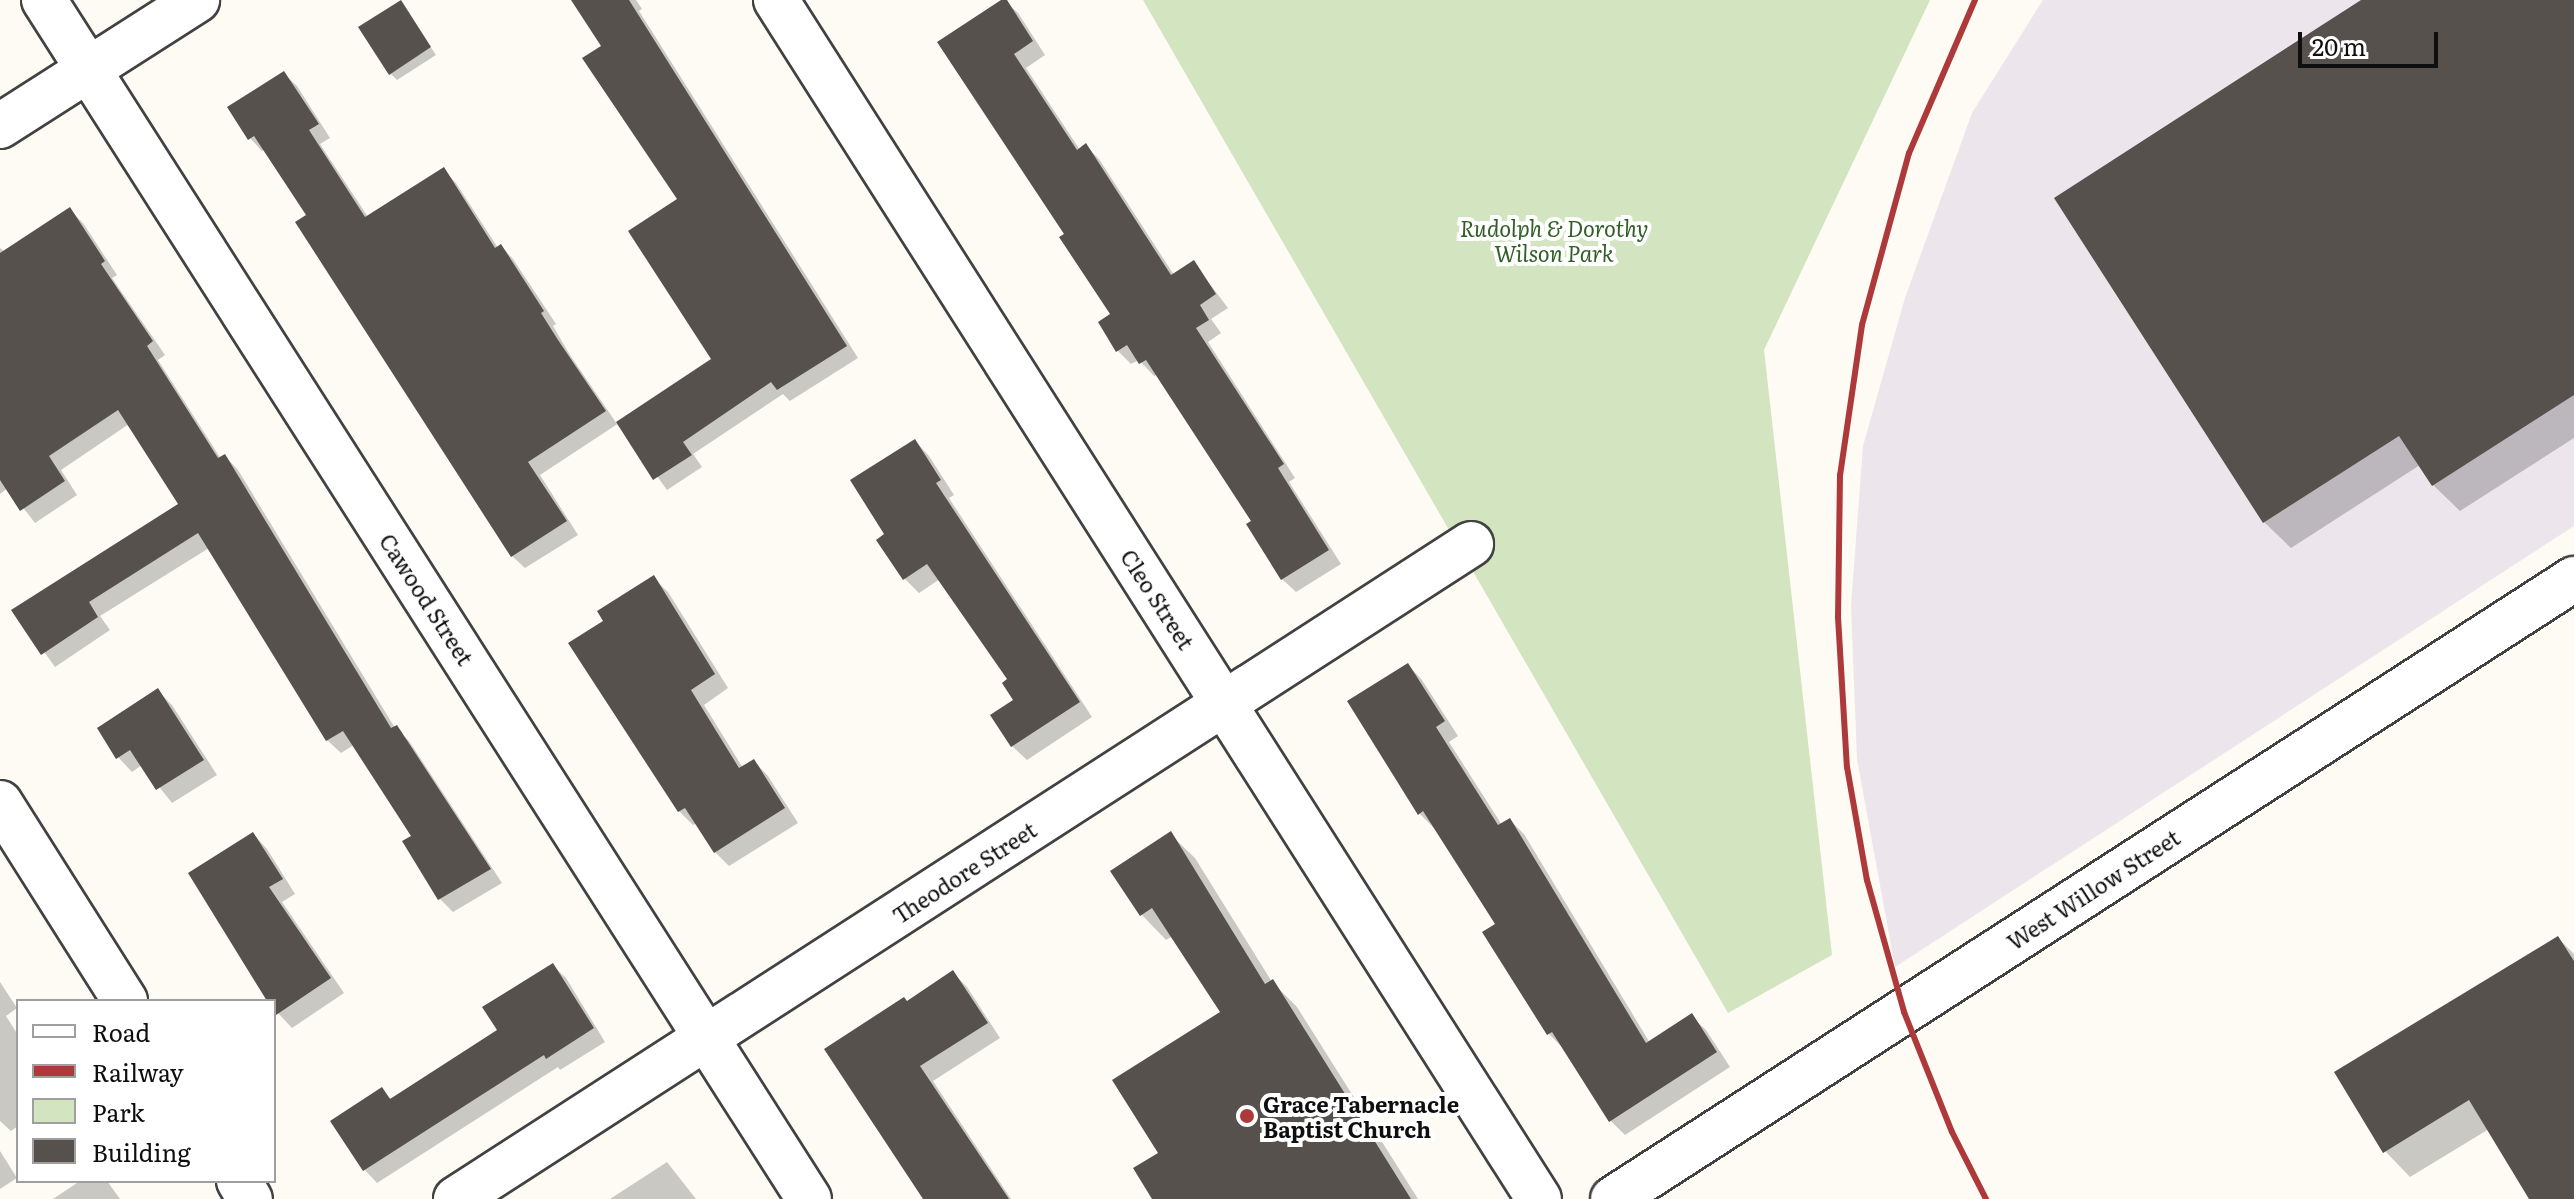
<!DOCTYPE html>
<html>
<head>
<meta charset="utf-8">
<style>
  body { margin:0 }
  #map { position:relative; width:2574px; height:1199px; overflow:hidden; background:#fdfbf3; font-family:Literata,serif }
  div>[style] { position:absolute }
  .industrial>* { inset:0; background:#ece5ec }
  .green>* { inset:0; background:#d2e4c0 }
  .shadow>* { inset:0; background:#0003 }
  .building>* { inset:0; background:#56514d }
  .roads { filter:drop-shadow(2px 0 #424242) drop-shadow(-2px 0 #424242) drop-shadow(0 2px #424242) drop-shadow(0 -2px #424242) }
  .minor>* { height:44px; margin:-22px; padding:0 22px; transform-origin:22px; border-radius:22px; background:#fff }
  .rail>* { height:6px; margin:-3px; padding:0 3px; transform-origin:3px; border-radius:3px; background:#ad393b }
  .dots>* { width:22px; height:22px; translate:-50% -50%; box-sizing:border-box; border:4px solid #fff; border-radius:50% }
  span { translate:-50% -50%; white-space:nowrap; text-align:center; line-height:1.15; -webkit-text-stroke:8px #fff; paint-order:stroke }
  .park-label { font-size:22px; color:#315f27; font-style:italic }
  .street-label { font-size:22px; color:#0f0f0f }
  .poi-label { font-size:22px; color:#0f0f0f; font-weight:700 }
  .left { translate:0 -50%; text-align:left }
  .legend { position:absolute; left:16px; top:999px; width:260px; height:184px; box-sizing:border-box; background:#fff; border:2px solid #9f9f9f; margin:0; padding:10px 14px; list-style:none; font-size:24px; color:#0f0f0f }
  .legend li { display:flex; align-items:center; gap:16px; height:40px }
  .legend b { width:40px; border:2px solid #9f9f9f }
  .scale { position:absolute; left:2298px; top:32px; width:140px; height:36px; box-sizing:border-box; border:4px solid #0f0f0f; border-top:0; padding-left:10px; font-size:24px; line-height:28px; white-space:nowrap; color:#0f0f0f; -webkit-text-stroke:6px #fff; paint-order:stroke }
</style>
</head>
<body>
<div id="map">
  <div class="industrial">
    <i style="clip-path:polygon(2043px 0,2574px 0,2574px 526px,1895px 967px,1857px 759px,1851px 606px,1863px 446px,1905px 298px,1972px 113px)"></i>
  </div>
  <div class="green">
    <i style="clip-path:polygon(1143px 0,1930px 0,1764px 350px,1832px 955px,1728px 1013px)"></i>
  </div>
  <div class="shadow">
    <i style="clip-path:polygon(573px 0,636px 0,642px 9px,639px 11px,858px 358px,790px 401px,783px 394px,693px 454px,702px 467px,667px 490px,619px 423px,540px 475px,578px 535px,525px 568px,512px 556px,309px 216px,265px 149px,262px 151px,250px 138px,284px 74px,297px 86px,330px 138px,320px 144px,368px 217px,444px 170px,456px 183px,498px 248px,501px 246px,513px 259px,556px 324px,553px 326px,570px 355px,617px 424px,713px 359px,680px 200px,604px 46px)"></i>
    <i style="clip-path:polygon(1004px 0,1018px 13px,1045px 55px,1026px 68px,1080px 150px,1086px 146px,1099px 159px,1174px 275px,1194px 263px,1228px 308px,1211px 319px,1221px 333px,1208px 342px,1295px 478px,1289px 482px,1341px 564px,1296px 592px,1282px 579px,1254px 522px,1158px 374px,1154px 376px,1139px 360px,1131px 364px,1118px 351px,1100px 323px,1112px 315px,1067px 235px,939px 42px)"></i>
    <i style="clip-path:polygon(2365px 0,2574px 0,2574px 438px,2460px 511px,2433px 485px,2420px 465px,2291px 548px,2264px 522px)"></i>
    <i style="clip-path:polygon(400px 2px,436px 55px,397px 80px,391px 74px)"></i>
    <i style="clip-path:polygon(70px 210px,83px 223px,117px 275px,112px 278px,165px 355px,158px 360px,221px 459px,225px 456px,238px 470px,395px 728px,409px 741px,502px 883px,453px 912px,440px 899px,405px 842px,414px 836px,354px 745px,341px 753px,327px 740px,209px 548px,100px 616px,110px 630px,55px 667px,14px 610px,181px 505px,129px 424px,61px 470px,77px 495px,35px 523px,8px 488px,0 494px,0 248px,5px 252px)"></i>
    <i style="clip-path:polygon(915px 441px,929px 456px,954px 495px,949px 498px,1092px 717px,1027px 760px,1012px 746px,1016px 701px,1010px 680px,940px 579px,919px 593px,905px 579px,887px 535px)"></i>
    <i style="clip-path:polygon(653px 578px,668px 592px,728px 688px,704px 705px,743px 768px,754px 761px,768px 776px,798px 823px,729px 866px,715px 852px,697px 823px,693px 825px,679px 811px,606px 622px)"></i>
    <i style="clip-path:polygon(1408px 665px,1422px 680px,1458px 736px,1449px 742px,1502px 825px,1510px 820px,1524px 834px,1650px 1043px,1691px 1016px,1706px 1030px,1730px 1067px,1625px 1135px,1611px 1121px,1563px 1048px,1549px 1034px,1497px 924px,1434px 828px,1420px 814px,1350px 701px)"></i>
    <i style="clip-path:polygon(158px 691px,172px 705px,217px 775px,172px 803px,142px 765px,132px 772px,118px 757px)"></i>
    <i style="clip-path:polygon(253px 834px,267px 849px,295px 894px,282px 902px,344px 993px,292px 1028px,278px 1013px,274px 1001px,270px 1001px)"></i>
    <i style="clip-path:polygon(1170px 834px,1195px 858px,1272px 982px,1297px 1007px,1418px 1199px,1155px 1199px,1160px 1153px,1223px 1013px,1173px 936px,1166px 940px,1142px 915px,1112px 871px)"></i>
    <i style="clip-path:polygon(2558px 938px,2574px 954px,2574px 1199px,2532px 1199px,2489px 1129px,2410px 1177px,2385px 1151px)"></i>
    <i style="clip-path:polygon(553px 966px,566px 978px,605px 1042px,560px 1070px,558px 1067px,377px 1183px,365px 1170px,382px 1090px,392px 1100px,499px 1031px)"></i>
    <i style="clip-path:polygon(953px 973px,967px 987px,1000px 1038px,933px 1081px,1011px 1199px,924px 1199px,907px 1003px)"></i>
    <i style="clip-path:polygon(0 982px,17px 1008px,6px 1016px,18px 1035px,18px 1126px,11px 1131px,0 1121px)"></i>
    <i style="clip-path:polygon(0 1151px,17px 1178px,0 1189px)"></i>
    <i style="clip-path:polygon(667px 1162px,696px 1199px,610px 1199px)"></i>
    <i style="clip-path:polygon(80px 1181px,107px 1181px,120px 1199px,53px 1199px)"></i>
  </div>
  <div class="building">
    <i style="clip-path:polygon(401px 0,431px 47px,389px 75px,358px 27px)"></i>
    <i style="clip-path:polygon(571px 0,629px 0,847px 346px,777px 390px,771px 382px,683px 442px,692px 455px,653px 480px,616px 422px,711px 359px,628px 231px,677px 199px,582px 58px,601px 46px)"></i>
    <i style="clip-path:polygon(1001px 0,1007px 0,1033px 41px,1014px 54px,1077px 150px,1086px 143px,1171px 275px,1194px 260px,1216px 294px,1200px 305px,1209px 320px,1196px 328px,1284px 464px,1278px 468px,1329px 550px,1281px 580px,1246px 524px,1251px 521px,1146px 360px,1139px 364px,1127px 345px,1116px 352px,1098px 322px,1110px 314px,1059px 237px,1064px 234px,937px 42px)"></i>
    <i style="clip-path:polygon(2361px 0,2574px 0,2574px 395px,2432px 486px,2399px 436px,2263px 523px,2054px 198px)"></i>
    <i style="clip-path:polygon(284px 71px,319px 124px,309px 130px,365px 217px,444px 167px,495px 248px,501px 244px,544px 311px,541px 313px,558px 340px,606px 411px,528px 462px,567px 521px,511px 557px,295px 222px,306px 215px,254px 136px,248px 140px,227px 107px)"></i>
    <i style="clip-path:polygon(70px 207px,105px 261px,101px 264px,153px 341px,147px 346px,218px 458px,225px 454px,391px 728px,397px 725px,491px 869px,438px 900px,402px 841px,411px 836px,343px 731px,326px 741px,198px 533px,89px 602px,98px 617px,41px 655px,11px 610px,178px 504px,118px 410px,49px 456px,65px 481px,20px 511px,0 480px,0 253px)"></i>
    <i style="clip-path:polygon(915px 439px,941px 480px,936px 483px,1080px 702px,1011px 747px,990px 715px,1013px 700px,1002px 683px,1007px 679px,927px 564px,903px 580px,876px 540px,884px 534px,850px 480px)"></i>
    <i style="clip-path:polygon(654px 575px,715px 674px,691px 690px,739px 768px,754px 759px,785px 808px,714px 853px,685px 808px,678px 812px,568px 643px,603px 621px,597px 611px)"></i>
    <i style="clip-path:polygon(1408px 663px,1445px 721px,1436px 727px,1498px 825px,1510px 818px,1646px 1043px,1692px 1013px,1717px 1052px,1609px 1122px,1552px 1032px,1547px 1035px,1482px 932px,1495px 924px,1423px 811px,1418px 815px,1347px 701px)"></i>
    <i style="clip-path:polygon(158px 688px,204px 760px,156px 790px,130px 750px,116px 759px,97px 728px)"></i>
    <i style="clip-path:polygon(1171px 831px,1265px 984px,1273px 979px,1411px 1199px,1152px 1199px,1133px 1168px,1158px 1153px,1112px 1080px,1220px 1012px,1152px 908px,1140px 916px,1110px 871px)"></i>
    <i style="clip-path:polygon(253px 832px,283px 879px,269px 887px,331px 978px,276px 1015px,274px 1001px,267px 1001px,188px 873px)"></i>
    <i style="clip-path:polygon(2558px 936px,2574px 961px,2574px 1199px,2529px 1199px,2469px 1100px,2383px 1153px,2334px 1072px)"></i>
    <i style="clip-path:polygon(553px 963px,594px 1028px,546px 1059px,544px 1055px,363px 1171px,330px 1121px,382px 1087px,390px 1099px,497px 1030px,482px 1007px)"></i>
    <i style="clip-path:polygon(953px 970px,988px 1023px,920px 1066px,1009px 1199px,923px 1199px,824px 1049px,904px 997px,907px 1001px)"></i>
  </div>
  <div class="roads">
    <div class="minor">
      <i style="left:44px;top:0;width:1422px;rotate:57.46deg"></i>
      <i style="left:776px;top:0;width:1421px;rotate:57.53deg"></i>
      <i style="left:0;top:126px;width:234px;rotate:-32.6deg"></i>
      <i style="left:0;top:803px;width:234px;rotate:57.7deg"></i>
      <i style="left:239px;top:1181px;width:21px;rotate:59deg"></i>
      <i style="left:456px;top:1199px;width:1208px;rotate:-32.83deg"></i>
      <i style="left:1613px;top:1199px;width:1144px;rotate:-32.83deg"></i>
    </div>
  </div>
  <div class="rail">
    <i style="left:1975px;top:0;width:167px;rotate:113.3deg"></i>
    <i style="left:1909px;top:153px;width:178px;rotate:105.3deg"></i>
    <i style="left:1862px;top:325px;width:152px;rotate:98.3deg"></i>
    <i style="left:1840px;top:475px;width:142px;rotate:90.8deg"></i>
    <i style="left:1838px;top:617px;width:150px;rotate:86.6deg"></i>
    <i style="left:1847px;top:767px;width:115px;rotate:80deg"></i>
    <i style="left:1867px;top:880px;width:137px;rotate:74.3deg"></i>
    <i style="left:1904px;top:1012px;width:129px;rotate:68.2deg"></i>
    <i style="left:1952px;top:1132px;width:75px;rotate:63.1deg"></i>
  </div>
  <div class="dots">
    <i style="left:1247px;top:1116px;background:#ad393b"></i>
  </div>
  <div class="park-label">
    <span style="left:1554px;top:240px">Rudolph &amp; Dorothy<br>Wilson Park</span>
  </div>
  <div class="street-label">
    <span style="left:427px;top:599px;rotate:57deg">Cawood Street</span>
    <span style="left:1158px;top:599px;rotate:57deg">Cleo Street</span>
    <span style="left:964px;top:872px;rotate:-33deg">Theodore Street</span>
    <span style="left:2093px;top:889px;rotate:-33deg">West Willow Street</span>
  </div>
  <div class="poi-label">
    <span class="left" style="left:1263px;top:1116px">Grace Tabernacle<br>Baptist Church</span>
  </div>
  <ul class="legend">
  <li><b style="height:10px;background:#fff"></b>Road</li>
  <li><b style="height:10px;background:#ad393b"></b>Railway</li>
  <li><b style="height:22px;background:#d2e4c0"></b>Park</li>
  <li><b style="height:22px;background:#56514d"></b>Building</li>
  </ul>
  <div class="scale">20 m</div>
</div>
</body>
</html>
